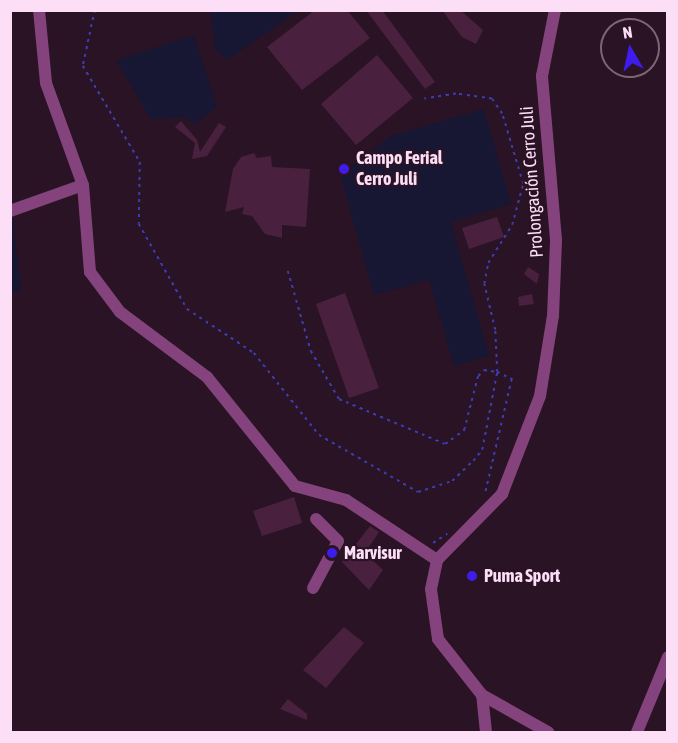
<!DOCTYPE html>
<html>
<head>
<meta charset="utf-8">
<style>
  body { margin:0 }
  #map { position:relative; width:678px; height:743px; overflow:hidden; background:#291324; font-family:"Asap Condensed",sans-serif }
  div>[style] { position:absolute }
  .green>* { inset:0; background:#181733 }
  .building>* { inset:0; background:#49213e }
  .path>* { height:1.5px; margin-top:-0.75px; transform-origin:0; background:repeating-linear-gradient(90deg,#3d3cb2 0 3px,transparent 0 7.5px) }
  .minor>* { height:12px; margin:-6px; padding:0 6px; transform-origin:6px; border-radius:6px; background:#84437d }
  .dots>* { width:16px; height:16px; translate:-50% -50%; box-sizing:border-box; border:3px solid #291324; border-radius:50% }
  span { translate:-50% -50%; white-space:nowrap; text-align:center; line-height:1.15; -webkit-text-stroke:4.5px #291324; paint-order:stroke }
  .poi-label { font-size:18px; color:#fcdff7; font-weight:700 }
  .left { translate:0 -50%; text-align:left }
  .street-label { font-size:18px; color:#fcdff7 }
  .frame { position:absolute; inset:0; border:12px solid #fcdff7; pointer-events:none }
  .north { position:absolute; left:600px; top:18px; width:60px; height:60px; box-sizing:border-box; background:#291324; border:2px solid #7d6578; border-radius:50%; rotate:351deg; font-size:16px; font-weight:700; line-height:24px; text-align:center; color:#fcdff7 }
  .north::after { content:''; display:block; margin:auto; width:21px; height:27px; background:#3e1ceb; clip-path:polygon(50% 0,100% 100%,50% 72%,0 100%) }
</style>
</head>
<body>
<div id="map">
  <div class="green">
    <i style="clip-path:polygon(210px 11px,210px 10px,298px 11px,227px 60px,215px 49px)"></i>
    <i style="clip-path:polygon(194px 35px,217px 107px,195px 124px,184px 117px,151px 119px,116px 60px)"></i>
    <i style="clip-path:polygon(484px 109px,511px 204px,451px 222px,489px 356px,454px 366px,429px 280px,374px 295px,340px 175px,391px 136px)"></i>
    <i style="clip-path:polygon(10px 193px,21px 290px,11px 292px,10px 292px)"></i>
  </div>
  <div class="building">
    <i style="clip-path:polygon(315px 10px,347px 10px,370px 38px,302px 90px,267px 47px)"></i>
    <i style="clip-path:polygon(366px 10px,382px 10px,435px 82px,425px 89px)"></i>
    <i style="clip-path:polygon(442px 10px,460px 10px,483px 30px,476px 44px,462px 37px)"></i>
    <i style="clip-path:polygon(377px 55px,413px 98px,356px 145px,321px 104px)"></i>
    <i style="clip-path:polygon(181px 121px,197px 140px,200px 152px,219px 123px,226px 127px,207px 156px,192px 159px,195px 143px,175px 127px)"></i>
    <i style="clip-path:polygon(254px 153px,257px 158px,271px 156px,272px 167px,310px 169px,306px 227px,282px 225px,282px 238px,265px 234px,252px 216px,242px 214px,244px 207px,225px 212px,233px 169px,241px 157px)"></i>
    <i style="clip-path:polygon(497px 217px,504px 237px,469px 249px,462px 228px)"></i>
    <i style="clip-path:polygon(528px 267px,539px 274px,537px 284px,524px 274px)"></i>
    <i style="clip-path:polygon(345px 293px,379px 388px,349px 398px,316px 304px)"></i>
    <i style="clip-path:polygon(532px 294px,534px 304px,519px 306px,518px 297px)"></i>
    <i style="clip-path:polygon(294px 497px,302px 523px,262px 536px,253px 511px)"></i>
    <i style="clip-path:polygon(370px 526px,379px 532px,365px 553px,383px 570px,369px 590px,342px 562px)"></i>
    <i style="clip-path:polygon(344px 627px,364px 643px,326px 688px,303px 670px)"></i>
    <i style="clip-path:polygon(288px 699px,307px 714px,307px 720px,280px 709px)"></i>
  </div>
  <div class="path">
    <i style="left:95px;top:10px;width:57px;rotate:102.1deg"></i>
    <i style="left:83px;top:66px;width:112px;rotate:59.3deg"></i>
    <i style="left:140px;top:162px;width:62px;rotate:90.9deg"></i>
    <i style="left:139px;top:224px;width:98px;rotate:60.5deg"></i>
    <i style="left:187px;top:309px;width:80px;rotate:33.3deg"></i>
    <i style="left:254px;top:353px;width:105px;rotate:51.6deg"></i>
    <i style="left:319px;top:435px;width:114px;rotate:29.9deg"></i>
    <i style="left:418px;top:492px;width:36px;rotate:-18deg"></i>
    <i style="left:452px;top:481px;width:29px;rotate:-44deg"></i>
    <i style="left:473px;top:461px;width:14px;rotate:-51deg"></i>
    <i style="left:482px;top:450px;width:79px;rotate:-79.1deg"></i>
    <i style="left:497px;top:372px;width:17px;rotate:25deg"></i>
    <i style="left:512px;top:379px;width:119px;rotate:103.1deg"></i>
    <i style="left:288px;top:271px;width:83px;rotate:74deg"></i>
    <i style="left:311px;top:351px;width:56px;rotate:59.7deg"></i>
    <i style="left:339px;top:399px;width:115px;rotate:23deg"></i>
    <i style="left:445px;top:444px;width:24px;rotate:-36deg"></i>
    <i style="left:464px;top:430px;width:56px;rotate:-75.5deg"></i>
    <i style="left:478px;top:376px;width:8px;rotate:-45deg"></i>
    <i style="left:484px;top:370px;width:13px;rotate:9deg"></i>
    <i style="left:497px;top:372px;width:42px;rotate:-92.7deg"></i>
    <i style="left:495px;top:330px;width:47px;rotate:-103.4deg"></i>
    <i style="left:484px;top:284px;width:21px;rotate:-79deg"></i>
    <i style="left:488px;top:263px;width:45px;rotate:-57.7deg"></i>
    <i style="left:512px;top:225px;width:42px;rotate:-75deg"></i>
    <i style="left:523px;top:184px;width:73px;rotate:-106.7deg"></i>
    <i style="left:502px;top:114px;width:18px;rotate:-124deg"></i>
    <i style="left:492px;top:99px;width:36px;rotate:-172deg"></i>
    <i style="left:456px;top:94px;width:32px;rotate:171deg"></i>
    <i style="left:433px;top:543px;width:17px;rotate:-33deg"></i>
  </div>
  <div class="minor">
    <i style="left:39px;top:10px;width:73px;rotate:84.5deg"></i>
    <i style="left:46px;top:83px;width:109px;rotate:70.1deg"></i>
    <i style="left:83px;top:185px;width:87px;rotate:85.4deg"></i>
    <i style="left:90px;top:272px;width:50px;rotate:53.1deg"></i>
    <i style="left:120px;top:312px;width:109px;rotate:36.8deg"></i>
    <i style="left:207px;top:377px;width:140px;rotate:51.1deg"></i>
    <i style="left:295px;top:486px;width:53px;rotate:15.4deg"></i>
    <i style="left:346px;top:500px;width:109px;rotate:33.4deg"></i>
    <i style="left:10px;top:211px;width:77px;rotate:-19.6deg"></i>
    <i style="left:313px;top:588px;width:53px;rotate:-62deg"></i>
    <i style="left:338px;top:541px;width:31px;rotate:-135deg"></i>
    <i style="left:482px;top:695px;width:76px;rotate:29.3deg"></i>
    <i style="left:486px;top:732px;width:37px;rotate:-96deg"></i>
    <i style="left:482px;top:695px;width:71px;rotate:-128.2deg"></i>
    <i style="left:438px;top:639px;width:50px;rotate:-98deg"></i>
    <i style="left:431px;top:589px;width:30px;rotate:-78deg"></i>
    <i style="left:437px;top:560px;width:93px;rotate:-45.4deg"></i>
    <i style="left:502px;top:494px;width:105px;rotate:-68.8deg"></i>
    <i style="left:540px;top:396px;width:81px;rotate:-80.8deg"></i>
    <i style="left:553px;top:316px;width:76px;rotate:-87.7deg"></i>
    <i style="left:556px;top:240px;width:165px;rotate:-94.9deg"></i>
    <i style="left:542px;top:76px;width:67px;rotate:-78.9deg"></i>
    <i style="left:637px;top:732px;width:81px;rotate:-67.5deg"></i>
  </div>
  <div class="dots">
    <i style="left:344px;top:169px;background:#3e1ceb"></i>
    <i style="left:332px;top:553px;background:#3e1ceb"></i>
    <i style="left:472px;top:576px;background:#3e1ceb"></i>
  </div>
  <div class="poi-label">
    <span class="left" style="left:356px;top:169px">Campo Ferial<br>Cerro Juli</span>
    <span class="left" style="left:344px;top:553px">Marvisur</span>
    <span class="left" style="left:484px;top:576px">Puma Sport</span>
  </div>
  <div class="street-label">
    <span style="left:532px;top:182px;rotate:-94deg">Prolongación Cerro Juli</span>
  </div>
  <div class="frame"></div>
  <div class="north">N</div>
</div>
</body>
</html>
